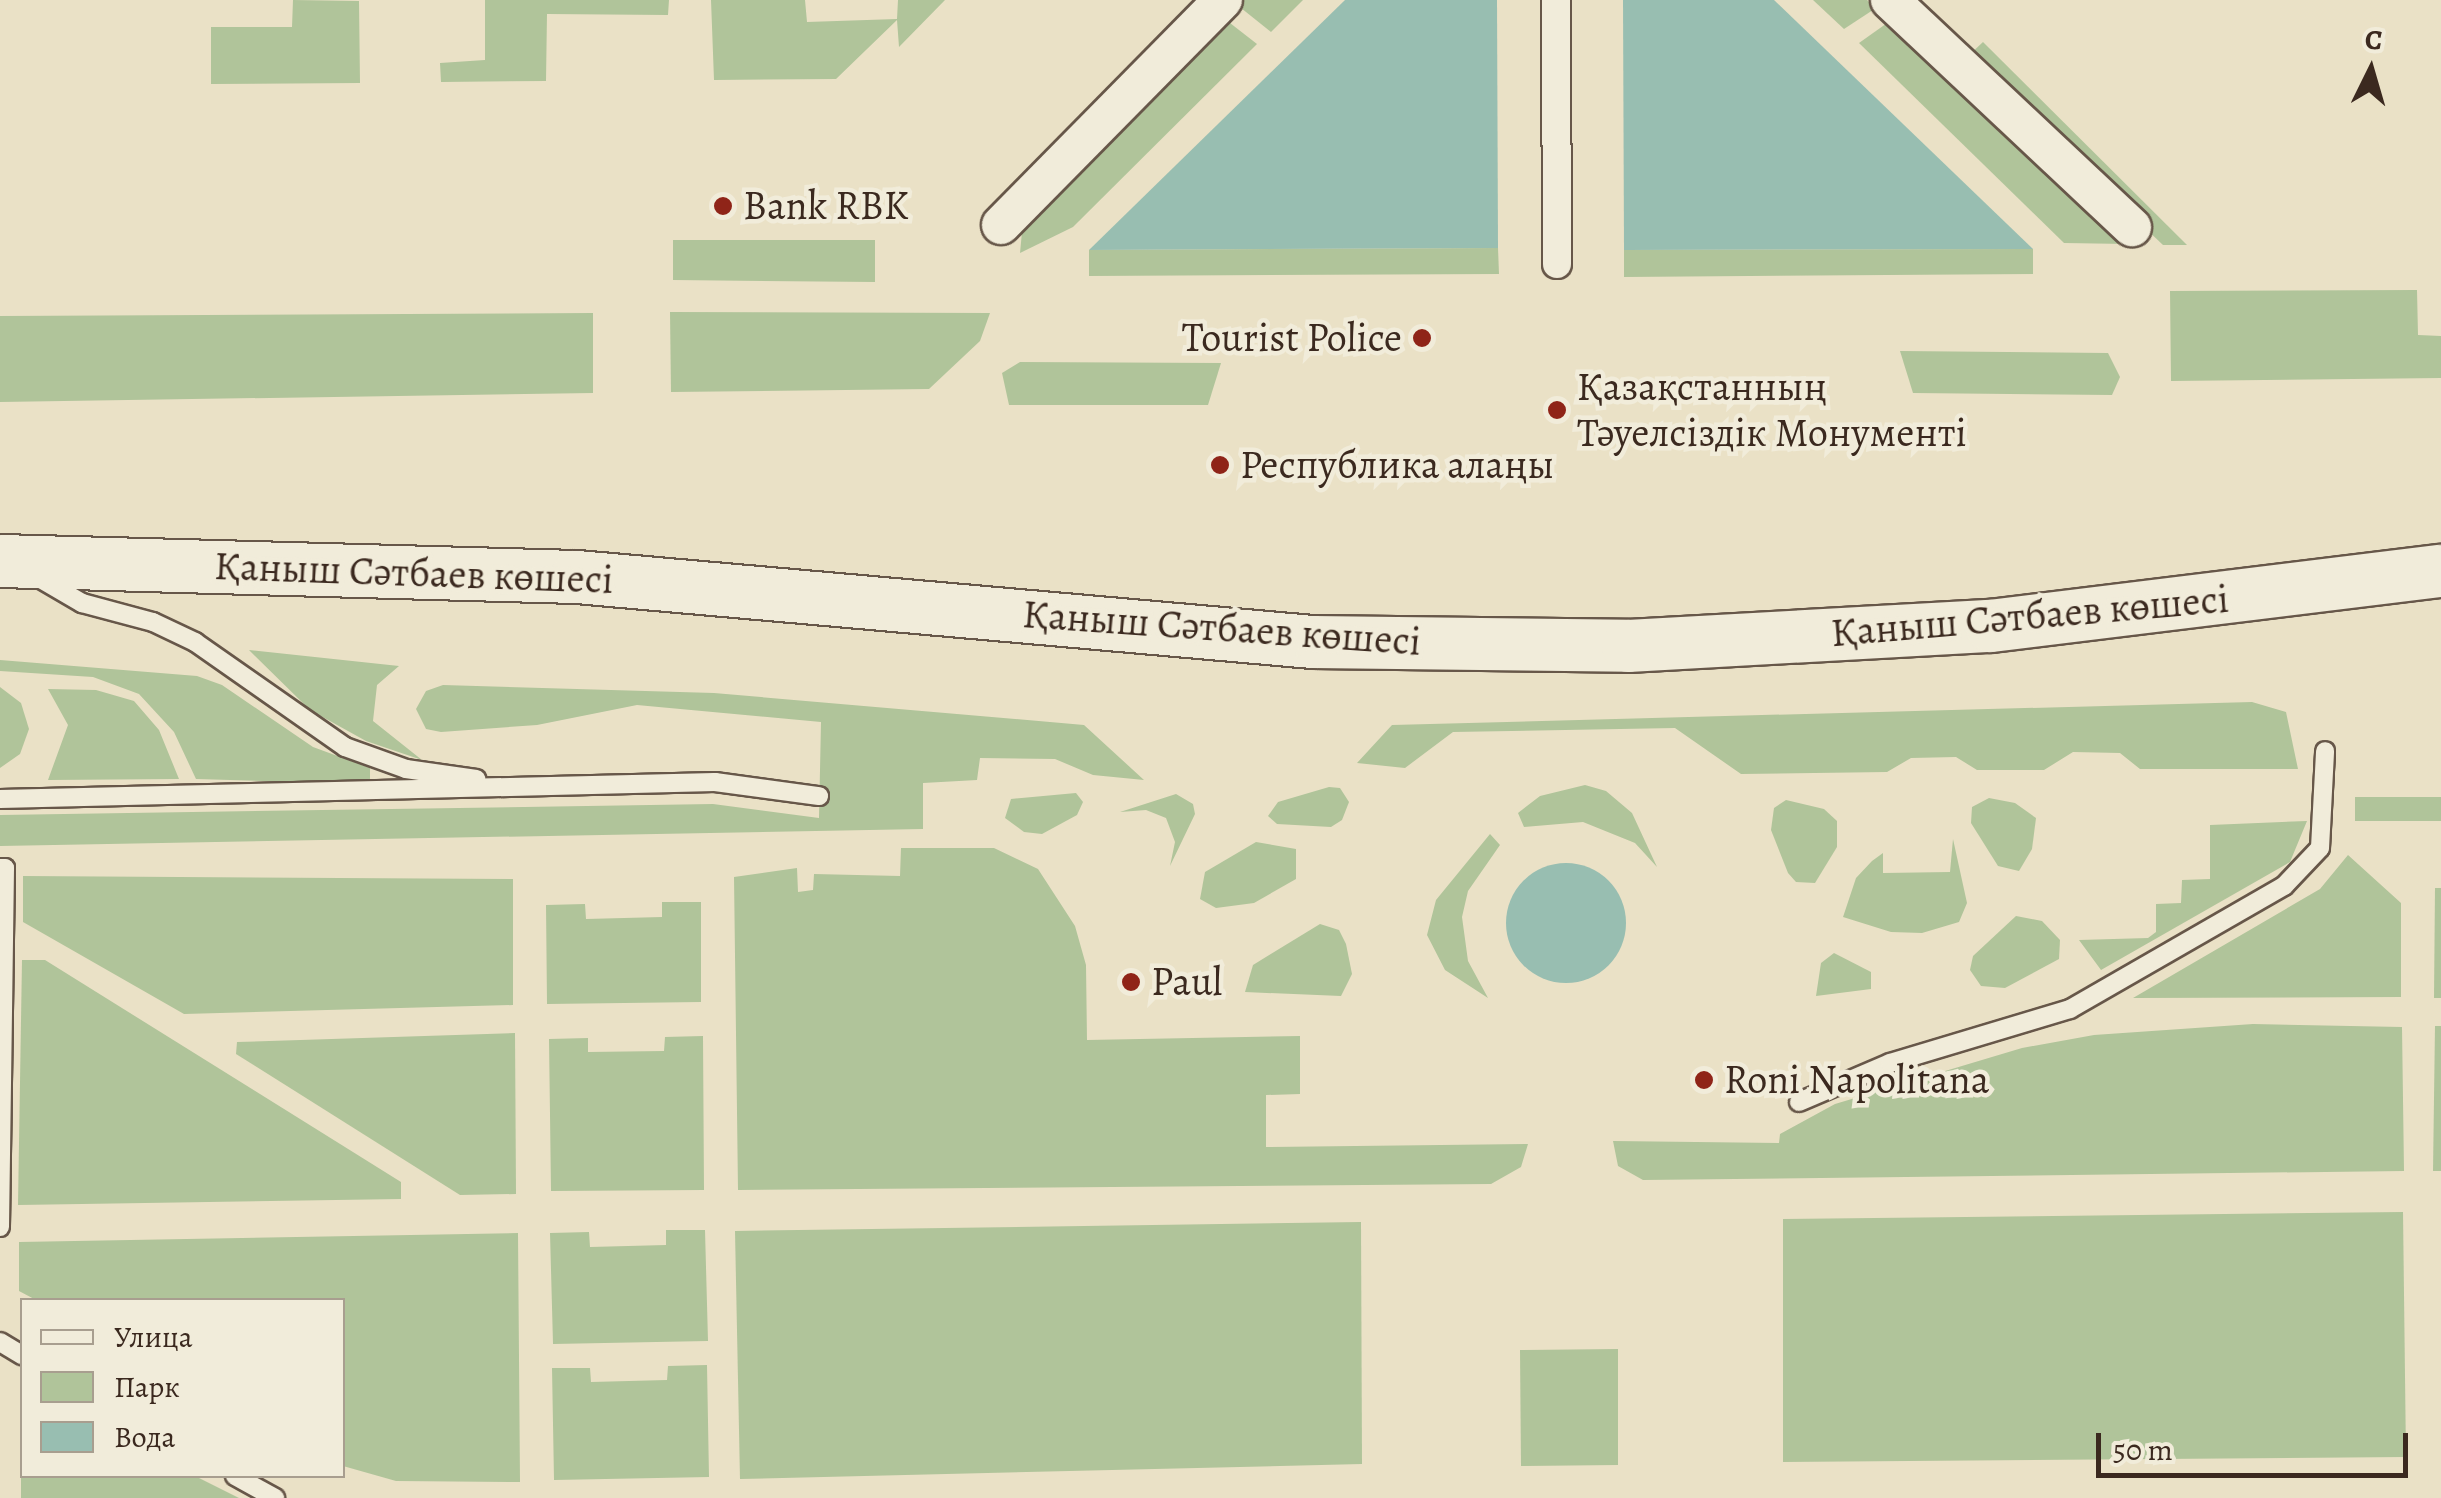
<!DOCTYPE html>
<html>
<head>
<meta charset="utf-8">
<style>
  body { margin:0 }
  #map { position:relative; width:2441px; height:1498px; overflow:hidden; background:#eae1c6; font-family:Alegreya,serif }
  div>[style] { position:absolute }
  .green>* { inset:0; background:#b0c49a }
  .water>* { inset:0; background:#98beb1 }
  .round { border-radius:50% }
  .roads { filter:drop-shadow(2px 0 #675749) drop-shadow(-2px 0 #675749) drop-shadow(0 2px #675749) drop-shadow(0 -2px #675749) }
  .service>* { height:18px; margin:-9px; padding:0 9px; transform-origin:9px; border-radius:9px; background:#f1ecda }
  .pedestrian>* { height:28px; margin:-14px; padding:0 14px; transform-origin:14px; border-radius:14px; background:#f1ecda }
  .minor>* { height:38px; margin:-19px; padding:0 19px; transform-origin:19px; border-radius:19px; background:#f1ecda }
  .secondary>* { height:52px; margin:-26px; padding:0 26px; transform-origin:26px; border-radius:26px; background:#f1ecda }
  .dots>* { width:28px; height:28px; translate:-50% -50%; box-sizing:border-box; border:5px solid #f1ecda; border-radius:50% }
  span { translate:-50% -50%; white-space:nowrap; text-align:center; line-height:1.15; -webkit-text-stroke:9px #f1ecda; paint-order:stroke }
  .poi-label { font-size:40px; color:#3b291f }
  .left { translate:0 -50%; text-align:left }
  .right { translate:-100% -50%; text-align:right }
  .street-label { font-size:40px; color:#3b291f }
  .legend { position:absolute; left:20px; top:1298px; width:325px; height:180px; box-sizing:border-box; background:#f1ecda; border:2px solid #a89e8f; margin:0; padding:12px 18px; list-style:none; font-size:30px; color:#3b291f }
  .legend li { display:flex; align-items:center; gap:20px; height:50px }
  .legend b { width:50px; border:2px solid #a89e8f }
  .north { position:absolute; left:2321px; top:20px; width:100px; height:100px; -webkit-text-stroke:8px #f1ecda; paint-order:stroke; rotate:5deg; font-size:28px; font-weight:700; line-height:40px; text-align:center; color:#3b291f }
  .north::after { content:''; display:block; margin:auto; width:35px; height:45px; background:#3b291f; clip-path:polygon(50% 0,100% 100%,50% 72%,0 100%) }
  .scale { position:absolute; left:2096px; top:1433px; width:312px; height:45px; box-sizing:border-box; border:5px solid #3b291f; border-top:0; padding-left:12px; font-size:30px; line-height:35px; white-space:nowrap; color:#3b291f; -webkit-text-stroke:8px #f1ecda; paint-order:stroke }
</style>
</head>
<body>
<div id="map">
  <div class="green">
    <i style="clip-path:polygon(293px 0,359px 1px,360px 83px,211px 84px,211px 27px,292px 27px)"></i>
    <i style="clip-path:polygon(485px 0,669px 0,668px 15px,547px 14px,546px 81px,441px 82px,440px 63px,485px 60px)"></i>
    <i style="clip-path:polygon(711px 0,805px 0,807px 22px,897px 19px,898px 0,945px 0,899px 47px,897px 20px,836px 79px,714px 80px)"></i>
    <i style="clip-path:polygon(1239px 0,1303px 0,1271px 32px,1236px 4px)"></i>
    <i style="clip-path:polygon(1813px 0,1867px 0,1876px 8px,1844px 29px)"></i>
    <i style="clip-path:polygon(1221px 16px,1257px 44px,1073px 227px,1020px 253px,1023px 221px)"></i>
    <i style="clip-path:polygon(1890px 21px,2127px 244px,2064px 243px,1859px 43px)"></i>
    <i style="clip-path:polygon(1983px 42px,2187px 245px,2163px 245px,1966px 58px)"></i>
    <i style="clip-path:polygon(673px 240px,875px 240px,875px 282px,673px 280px)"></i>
    <i style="clip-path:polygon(1498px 248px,1499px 274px,1089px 276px,1089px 250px)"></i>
    <i style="clip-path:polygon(2033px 249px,2033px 274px,1624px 277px,1624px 250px)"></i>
    <i style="clip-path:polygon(2417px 290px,2418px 335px,2441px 336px,2441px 378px,2171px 381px,2170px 291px)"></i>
    <i style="clip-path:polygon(670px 312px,990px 313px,980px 341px,929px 389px,671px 392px)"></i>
    <i style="clip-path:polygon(593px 313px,593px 393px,0 402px,0 316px)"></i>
    <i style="clip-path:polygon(1900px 351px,2108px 353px,2120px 377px,2112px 395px,1913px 393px)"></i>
    <i style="clip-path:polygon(1020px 362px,1221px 363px,1208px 405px,1009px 405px,1002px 373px)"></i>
    <i style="clip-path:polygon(249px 650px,399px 666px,377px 685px,373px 721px,422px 760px,366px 741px,310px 710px)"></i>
    <i style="clip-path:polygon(0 660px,197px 676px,222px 685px,313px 747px,370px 768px,370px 784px,196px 779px,174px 732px,139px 694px,93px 677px,0 671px)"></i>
    <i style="clip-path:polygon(443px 685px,714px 693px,1084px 725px,1144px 780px,1093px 775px,1055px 759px,980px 758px,977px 780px,923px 783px,923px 829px,0 846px,0 815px,713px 804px,819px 818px,821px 722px,637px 705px,537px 725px,441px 732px,426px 729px,416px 709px,426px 691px)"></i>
    <i style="clip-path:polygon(0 687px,21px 703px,29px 729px,20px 754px,0 768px)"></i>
    <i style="clip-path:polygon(48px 689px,96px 690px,134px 701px,159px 730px,179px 779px,48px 780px,68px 725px)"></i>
    <i style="clip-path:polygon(2252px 702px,2286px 712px,2298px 769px,2140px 769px,2120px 753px,2073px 752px,2044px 770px,1977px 770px,1956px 757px,1911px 758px,1887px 772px,1741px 774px,1675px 728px,1453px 732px,1405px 768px,1357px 763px,1392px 725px)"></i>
    <i style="clip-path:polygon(1585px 785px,1606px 791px,1632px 813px,1657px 867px,1635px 843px,1583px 822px,1524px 827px,1518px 813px,1540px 796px)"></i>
    <i style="clip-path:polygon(1329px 787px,1340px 788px,1349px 802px,1342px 820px,1331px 827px,1277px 824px,1268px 816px,1278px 802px)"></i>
    <i style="clip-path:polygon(1076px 793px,1083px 802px,1077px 815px,1042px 834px,1024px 832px,1005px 818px,1011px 799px)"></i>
    <i style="clip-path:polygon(1176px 794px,1193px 804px,1195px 814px,1170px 866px,1175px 842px,1166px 818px,1146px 810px,1120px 812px)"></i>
    <i style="clip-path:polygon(2355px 797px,2441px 797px,2441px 821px,2355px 821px)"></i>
    <i style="clip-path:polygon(1989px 798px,2015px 803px,2036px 818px,2032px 849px,2019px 871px,1998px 866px,1971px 823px,1972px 807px)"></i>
    <i style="clip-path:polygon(1786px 800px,1824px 809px,1837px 821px,1837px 847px,1815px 883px,1796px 882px,1788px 873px,1771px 830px,1774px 808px)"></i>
    <i style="clip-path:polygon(2307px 821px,2290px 862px,2101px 970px,2079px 940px,2148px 938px,2156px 932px,2156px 904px,2181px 903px,2182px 880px,2210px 879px,2210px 825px)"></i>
    <i style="clip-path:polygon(1490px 834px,1500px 845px,1468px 891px,1462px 917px,1468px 961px,1488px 998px,1445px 970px,1427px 935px,1436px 900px)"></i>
    <i style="clip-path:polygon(1953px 839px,1967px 903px,1959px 922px,1922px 933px,1891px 932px,1843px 917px,1856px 878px,1872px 861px,1883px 853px,1883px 873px,1950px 872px)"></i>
    <i style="clip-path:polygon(1256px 842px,1296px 849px,1296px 879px,1254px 903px,1216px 908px,1200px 899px,1205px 872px)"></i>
    <i style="clip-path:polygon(901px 848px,994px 848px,1038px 869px,1075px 926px,1086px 965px,1087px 1040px,1300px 1036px,1300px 1094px,1266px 1095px,1266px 1147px,1528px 1144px,1521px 1167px,1491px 1184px,738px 1190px,734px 877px,797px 868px,798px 892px,813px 890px,814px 874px,900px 876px)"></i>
    <i style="clip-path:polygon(2348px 855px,2401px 903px,2401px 997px,2133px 998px,2320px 889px)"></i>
    <i style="clip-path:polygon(23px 876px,513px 879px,513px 1005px,184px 1014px,23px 922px)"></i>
    <i style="clip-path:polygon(2435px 888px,2441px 888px,2441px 998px,2434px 998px)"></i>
    <i style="clip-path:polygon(662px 902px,701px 902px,701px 1002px,547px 1004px,546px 905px,585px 904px,586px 919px,662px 917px)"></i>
    <i style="clip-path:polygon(2016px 916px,2042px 921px,2060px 940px,2059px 959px,2005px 988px,1981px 986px,1970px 970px,1973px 956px)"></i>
    <i style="clip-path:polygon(1320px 924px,1339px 930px,1346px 944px,1352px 974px,1341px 996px,1245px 992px,1253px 965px)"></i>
    <i style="clip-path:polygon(1834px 953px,1871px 972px,1871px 989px,1816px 996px,1821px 963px)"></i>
    <i style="clip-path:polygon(22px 960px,45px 960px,401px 1182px,401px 1199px,18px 1205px)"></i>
    <i style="clip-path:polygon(2253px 1024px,2402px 1027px,2404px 1171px,1643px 1180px,1618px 1166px,1613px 1141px,1779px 1143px,1780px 1134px,1835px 1104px,2022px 1048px,2094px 1035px)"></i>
    <i style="clip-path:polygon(2435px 1026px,2441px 1026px,2441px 1171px,2433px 1171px)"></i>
    <i style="clip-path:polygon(515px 1033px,516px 1194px,460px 1195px,236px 1054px,237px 1042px)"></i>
    <i style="clip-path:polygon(703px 1036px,704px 1190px,551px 1191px,549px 1039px,588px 1038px,588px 1052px,664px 1051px,665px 1037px)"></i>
    <i style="clip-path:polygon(2403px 1212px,2406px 1457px,1783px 1462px,1783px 1219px)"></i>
    <i style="clip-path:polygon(1361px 1222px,1362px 1464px,740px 1479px,735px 1231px)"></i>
    <i style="clip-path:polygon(666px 1230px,705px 1230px,708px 1341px,553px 1344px,550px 1233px,589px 1232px,590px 1247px,666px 1245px)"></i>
    <i style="clip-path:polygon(518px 1233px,520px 1482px,396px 1481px,343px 1466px,342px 1300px,36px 1300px,19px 1291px,19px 1242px)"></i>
    <i style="clip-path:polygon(1618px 1349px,1618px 1465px,1521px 1466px,1520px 1350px)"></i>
    <i style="clip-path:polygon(707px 1365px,709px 1477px,554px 1480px,552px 1368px,590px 1368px,591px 1382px,667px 1380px,668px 1366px)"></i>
    <i style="clip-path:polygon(21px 1403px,22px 1476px,195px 1476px,239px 1498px,21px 1498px)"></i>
  </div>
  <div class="water">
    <i style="clip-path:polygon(1345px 0,1497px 0,1498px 248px,1089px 250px)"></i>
    <i style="clip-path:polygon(1623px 0,1774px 0,2033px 249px,1624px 250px)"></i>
    <i class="round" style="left:1506px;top:863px;width:120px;height:120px"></i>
  </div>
  <div class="roads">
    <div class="service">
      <i style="left:39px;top:578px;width:50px;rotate:30.2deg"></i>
      <i style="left:82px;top:603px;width:73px;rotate:15deg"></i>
      <i style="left:153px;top:622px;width:47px;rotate:25.5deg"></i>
      <i style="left:195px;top:642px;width:183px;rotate:35deg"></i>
      <i style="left:345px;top:747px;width:65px;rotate:19.8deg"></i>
      <i style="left:406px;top:769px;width:71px;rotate:8.1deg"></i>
      <i style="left:0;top:799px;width:715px;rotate:-1.36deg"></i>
      <i style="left:715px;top:782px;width:105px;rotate:7.7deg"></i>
      <i style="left:0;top:868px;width:5px"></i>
      <i style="left:5px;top:868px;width:359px;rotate:90.8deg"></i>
      <i style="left:1799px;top:1102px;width:99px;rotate:-23.2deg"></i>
      <i style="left:1890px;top:1063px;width:188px;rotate:-16.7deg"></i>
      <i style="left:2070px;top:1009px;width:247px;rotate:-29.9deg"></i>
      <i style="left:2284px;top:886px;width:52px;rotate:-46.5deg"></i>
      <i style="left:2320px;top:848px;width:97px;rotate:-87deg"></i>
      <i style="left:0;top:1342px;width:26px;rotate:31deg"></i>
      <i style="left:235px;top:1476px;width:46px;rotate:28.8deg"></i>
    </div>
    <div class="pedestrian">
      <i style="left:1556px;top:0;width:264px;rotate:89.8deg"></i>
    </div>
    <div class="minor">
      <i style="left:1890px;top:0;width:332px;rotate:43.2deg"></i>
      <i style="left:1001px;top:225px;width:316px;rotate:-45.4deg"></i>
    </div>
    <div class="secondary">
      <i style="left:0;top:561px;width:577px;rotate:1.59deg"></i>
      <i style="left:577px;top:577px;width:739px;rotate:5.05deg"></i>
      <i style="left:1313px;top:642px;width:315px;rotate:0.7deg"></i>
      <i style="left:1628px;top:646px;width:364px;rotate:-3.2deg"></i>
      <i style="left:1991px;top:626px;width:453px;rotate:-7deg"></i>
    </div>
  </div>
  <div class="dots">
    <i style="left:723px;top:206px;background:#8f2418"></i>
    <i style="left:1422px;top:338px;background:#8f2418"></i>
    <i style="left:1557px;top:410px;background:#8f2418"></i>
    <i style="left:1220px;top:465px;background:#8f2418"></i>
    <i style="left:1131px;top:982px;background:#8f2418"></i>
    <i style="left:1704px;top:1080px;background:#8f2418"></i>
  </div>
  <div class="poi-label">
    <span class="left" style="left:743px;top:206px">Bank RBK</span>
    <span class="right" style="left:1402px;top:338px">Tourist Police</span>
    <span class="left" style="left:1577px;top:410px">Қазақстанның<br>Тәуелсіздік Монументі</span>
    <span class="left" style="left:1240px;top:465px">Республика алаңы</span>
    <span class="left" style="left:1151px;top:982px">Paul</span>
    <span class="left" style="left:1724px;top:1080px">Roni Napolitana</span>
  </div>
  <div class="street-label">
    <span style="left:414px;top:573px;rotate:2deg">Қаныш Сәтбаев көшесі</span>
    <span style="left:2030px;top:616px;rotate:-5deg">Қаныш Сәтбаев көшесі</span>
    <span style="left:1222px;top:628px;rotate:4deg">Қаныш Сәтбаев көшесі</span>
  </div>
  <ul class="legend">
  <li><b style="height:12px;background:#f1ecda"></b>Улица</li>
  <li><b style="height:28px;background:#b0c49a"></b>Парк</li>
  <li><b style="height:28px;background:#98beb1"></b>Вода</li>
  </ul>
  <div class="north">С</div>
  <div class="scale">50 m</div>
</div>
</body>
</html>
